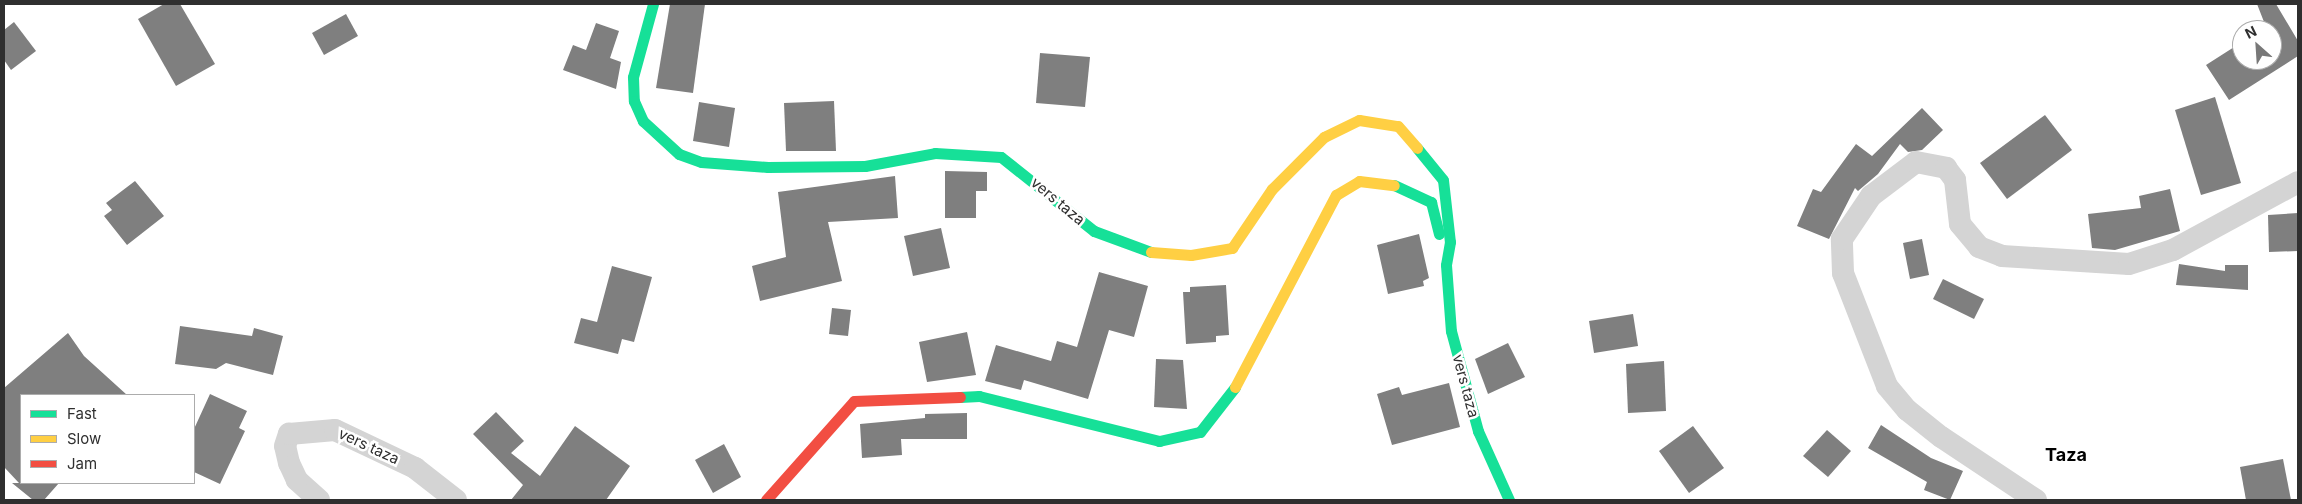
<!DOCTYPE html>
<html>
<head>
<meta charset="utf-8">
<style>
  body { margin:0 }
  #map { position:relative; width:2302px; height:504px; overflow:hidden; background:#fff; font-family:Inter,sans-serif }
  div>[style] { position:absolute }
  .building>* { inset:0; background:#7f7f7f }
  .street>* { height:22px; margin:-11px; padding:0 11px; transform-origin:11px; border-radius:11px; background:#d4d4d4 }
  .fast>* { height:11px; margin:-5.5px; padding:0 5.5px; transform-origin:5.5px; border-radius:5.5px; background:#16e098 }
  .slow>* { height:11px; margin:-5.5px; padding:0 5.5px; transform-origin:5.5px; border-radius:5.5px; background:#ffcf43 }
  .jam>* { height:11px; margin:-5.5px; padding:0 5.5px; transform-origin:5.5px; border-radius:5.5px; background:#f24e42 }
  span { translate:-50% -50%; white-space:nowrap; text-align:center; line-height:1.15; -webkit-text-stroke:5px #fff; paint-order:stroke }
  .street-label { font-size:15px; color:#2f2f2f }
  .quarter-label { font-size:18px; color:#000; font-weight:700 }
  .frame { position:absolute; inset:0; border:5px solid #2f2f2f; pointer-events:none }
  .legend { position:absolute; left:20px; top:394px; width:175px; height:90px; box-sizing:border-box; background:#fff; border:1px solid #acacac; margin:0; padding:6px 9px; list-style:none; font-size:15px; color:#2f2f2f }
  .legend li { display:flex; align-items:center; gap:10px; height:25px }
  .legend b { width:25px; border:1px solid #acacac }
  .north { position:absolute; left:2232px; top:20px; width:50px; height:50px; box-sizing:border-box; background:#fff; border:1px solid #acacac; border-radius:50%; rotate:334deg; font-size:14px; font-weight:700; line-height:20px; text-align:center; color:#2f2f2f }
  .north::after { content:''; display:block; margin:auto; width:18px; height:22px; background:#787878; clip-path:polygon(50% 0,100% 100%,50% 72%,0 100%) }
</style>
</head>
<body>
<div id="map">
  <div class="building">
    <i style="clip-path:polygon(164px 4px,180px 4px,215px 64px,176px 86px,138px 19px)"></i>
    <i style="clip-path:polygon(670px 4px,705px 4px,693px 93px,656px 88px)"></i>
    <i style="clip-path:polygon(2257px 4px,2276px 4px,2298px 41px,2298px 56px,2229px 100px,2206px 65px,2242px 42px,2242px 60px,2272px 60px,2272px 30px,2261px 30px,2266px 27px)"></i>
    <i style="clip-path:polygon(346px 14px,358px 36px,324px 55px,312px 33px)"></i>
    <i style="clip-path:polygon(14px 22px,36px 51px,11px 70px,4px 60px,4px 30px)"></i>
    <i style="clip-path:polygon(596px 23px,619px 31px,610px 58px,621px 62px,616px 89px,563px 70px,573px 45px,586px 50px)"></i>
    <i style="clip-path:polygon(1040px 53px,1090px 57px,1085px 107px,1036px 103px)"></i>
    <i style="clip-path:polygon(2215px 97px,2241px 183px,2201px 195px,2175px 110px)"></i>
    <i style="clip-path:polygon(834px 101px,836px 151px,786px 151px,784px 103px)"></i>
    <i style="clip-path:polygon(699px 102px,735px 108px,729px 147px,693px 141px)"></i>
    <i style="clip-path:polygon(1922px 108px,1943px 130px,1922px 150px,1908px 152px,1900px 144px,1878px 174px,1858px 191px,1855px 188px,1829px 239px,1797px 226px,1813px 189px,1821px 192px,1856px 144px,1872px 156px)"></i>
    <i style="clip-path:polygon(2045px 115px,2072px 150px,2007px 199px,1980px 163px)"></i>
    <i style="clip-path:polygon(945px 171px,987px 172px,987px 191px,976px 191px,976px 218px,945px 218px)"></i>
    <i style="clip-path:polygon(895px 176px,898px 218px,828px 222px,842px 281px,760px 301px,752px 266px,786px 257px,778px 192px)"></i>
    <i style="clip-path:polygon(135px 181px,164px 216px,127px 245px,104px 216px,112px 210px,106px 203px)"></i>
    <i style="clip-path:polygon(2170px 189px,2180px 231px,2115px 250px,2092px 248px,2088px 214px,2141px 208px,2139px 196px)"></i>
    <i style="clip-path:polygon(2298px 213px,2298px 251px,2269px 252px,2268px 215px)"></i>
    <i style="clip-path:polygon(941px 228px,950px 268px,913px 276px,904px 236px)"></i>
    <i style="clip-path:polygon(1419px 234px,1429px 278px,1423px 281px,1424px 286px,1388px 294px,1377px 245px)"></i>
    <i style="clip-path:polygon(1922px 239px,1929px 275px,1910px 279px,1903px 243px)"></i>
    <i style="clip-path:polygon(2179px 264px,2225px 271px,2225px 265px,2248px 265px,2248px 290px,2176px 285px)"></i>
    <i style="clip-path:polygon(612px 266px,652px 277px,634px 342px,622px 339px,618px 354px,574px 343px,581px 318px,597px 322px)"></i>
    <i style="clip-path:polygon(1099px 272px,1148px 286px,1134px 337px,1109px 330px,1088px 399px,1024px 380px,1021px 390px,985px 381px,996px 345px,1051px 361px,1057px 341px,1077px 347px)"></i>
    <i style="clip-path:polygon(1943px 279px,1984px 299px,1974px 319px,1933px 299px)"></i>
    <i style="clip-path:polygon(1226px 285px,1229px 335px,1216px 336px,1216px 342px,1186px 344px,1183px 292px,1190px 292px,1190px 287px)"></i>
    <i style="clip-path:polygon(832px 308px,851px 310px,848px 336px,829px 334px)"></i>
    <i style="clip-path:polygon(1633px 314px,1638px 346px,1594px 353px,1589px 321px)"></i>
    <i style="clip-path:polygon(180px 326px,252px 336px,254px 328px,283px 336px,273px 375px,226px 363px,216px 369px,175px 364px)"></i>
    <i style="clip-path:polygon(967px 332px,976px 375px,927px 382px,919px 342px)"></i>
    <i style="clip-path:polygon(68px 333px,84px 356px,127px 395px,21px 395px,21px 483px,59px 483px,44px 500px,33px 500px,12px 483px,19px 483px,4px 467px,4px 388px)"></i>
    <i style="clip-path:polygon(1508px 343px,1525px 377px,1488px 394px,1475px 359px)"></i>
    <i style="clip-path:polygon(1156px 359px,1183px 360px,1187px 409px,1154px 407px)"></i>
    <i style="clip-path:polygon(1664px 361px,1666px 411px,1628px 413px,1626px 364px)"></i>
    <i style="clip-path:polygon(1449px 383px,1460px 427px,1392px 445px,1377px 394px,1399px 387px,1402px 395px)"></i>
    <i style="clip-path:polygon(210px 394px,247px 411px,239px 428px,245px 431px,220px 484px,194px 472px,194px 429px)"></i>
    <i style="clip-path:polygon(496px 412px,524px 441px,511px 453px,540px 476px,575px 426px,630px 466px,606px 500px,511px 500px,523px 485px,473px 434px)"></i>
    <i style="clip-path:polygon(967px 413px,967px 439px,901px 439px,902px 455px,862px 458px,860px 424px,925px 418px,925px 414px)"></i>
    <i style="clip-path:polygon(1881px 425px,1931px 458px,1963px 471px,1950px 500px,1924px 490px,1927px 482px,1868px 448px)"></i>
    <i style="clip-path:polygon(1693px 426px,1724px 468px,1689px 493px,1659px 451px)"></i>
    <i style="clip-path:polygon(1827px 430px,1851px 451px,1828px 477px,1803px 456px)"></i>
    <i style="clip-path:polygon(724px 444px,741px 477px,713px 493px,695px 460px)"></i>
    <i style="clip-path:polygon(2283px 459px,2291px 500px,2246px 500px,2240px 467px)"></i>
  </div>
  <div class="street">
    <i style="left:319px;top:500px;width:30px;rotate:-138deg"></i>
    <i style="left:297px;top:480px;width:19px;rotate:-115deg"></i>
    <i style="left:289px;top:463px;width:17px;rotate:-103deg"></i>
    <i style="left:285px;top:446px;width:13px;rotate:-72deg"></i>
    <i style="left:289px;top:434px;width:46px;rotate:-5deg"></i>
    <i style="left:335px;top:430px;width:89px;rotate:25.4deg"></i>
    <i style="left:415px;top:468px;width:52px;rotate:38deg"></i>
    <i style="left:2036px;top:500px;width:114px;rotate:-146.4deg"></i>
    <i style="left:1941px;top:437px;width:43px;rotate:-141.5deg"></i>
    <i style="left:1907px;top:410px;width:31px;rotate:-130deg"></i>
    <i style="left:1887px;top:386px;width:121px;rotate:-111.3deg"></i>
    <i style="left:1843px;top:273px;width:34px;rotate:-92deg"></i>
    <i style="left:1842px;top:239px;width:52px;rotate:-56deg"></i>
    <i style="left:1871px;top:196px;width:56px;rotate:-37.1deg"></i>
    <i style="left:1916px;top:162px;width:31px;rotate:11deg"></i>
    <i style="left:1946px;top:168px;width:15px;rotate:53deg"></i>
    <i style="left:1955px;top:180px;width:44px;rotate:83.5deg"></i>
    <i style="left:1960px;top:224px;width:30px;rotate:50deg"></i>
    <i style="left:1979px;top:247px;width:25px;rotate:21deg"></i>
    <i style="left:2002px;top:256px;width:127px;rotate:3.6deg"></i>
    <i style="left:2129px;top:264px;width:46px;rotate:-17.7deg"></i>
    <i style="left:2173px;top:250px;width:142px;rotate:-28.5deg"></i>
  </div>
  <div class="fast">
    <i style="left:653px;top:4px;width:76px;rotate:105.3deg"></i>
    <i style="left:633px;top:77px;width:24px;rotate:88deg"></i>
    <i style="left:634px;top:101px;width:22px;rotate:66deg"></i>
    <i style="left:643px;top:121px;width:49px;rotate:42.5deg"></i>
    <i style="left:679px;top:154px;width:23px;rotate:20deg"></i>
    <i style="left:701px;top:162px;width:67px;rotate:4.3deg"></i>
    <i style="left:768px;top:167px;width:97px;rotate:-0.6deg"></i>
    <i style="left:865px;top:166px;width:71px;rotate:-10.5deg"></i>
    <i style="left:935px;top:153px;width:66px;rotate:3.5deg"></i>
    <i style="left:1001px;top:157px;width:119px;rotate:38.5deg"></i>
    <i style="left:1094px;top:231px;width:61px;rotate:20.2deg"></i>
    <i style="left:1417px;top:148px;width:41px;rotate:50.9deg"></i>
    <i style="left:1443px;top:180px;width:62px;rotate:83.6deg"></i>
    <i style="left:1450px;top:242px;width:23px;rotate:100deg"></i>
    <i style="left:1446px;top:265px;width:66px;rotate:85.7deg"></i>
    <i style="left:1451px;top:331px;width:104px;rotate:74.9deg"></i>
    <i style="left:1478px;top:431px;width:76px;rotate:65.8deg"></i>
    <i style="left:1394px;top:185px;width:41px;rotate:24.7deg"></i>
    <i style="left:1431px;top:202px;width:33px;rotate:76deg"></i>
    <i style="left:960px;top:397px;width:19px;rotate:-3deg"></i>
    <i style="left:979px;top:396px;width:186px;rotate:14deg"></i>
    <i style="left:1159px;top:441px;width:42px;rotate:-12.4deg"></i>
    <i style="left:1200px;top:432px;width:57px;rotate:-52.1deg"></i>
  </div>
  <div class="slow">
    <i style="left:1151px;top:252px;width:40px;rotate:4.3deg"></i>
    <i style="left:1191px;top:255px;width:42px;rotate:-9.7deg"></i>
    <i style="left:1232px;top:248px;width:71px;rotate:-55.9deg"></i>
    <i style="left:1272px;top:189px;width:74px;rotate:-45deg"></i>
    <i style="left:1324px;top:137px;width:39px;rotate:-26deg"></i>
    <i style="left:1359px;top:120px;width:39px;rotate:9deg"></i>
    <i style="left:1398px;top:126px;width:29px;rotate:49deg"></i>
    <i style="left:1235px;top:387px;width:217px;rotate:-62.3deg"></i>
    <i style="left:1336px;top:195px;width:27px;rotate:-31deg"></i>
    <i style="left:1359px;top:181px;width:35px;rotate:7deg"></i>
  </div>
  <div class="jam">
    <i style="left:766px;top:500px;width:132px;rotate:-48.4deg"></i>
    <i style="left:854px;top:401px;width:106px;rotate:-2.2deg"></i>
  </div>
  <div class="street-label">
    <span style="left:1058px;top:201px;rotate:40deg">vers taza</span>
    <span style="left:1466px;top:386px;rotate:75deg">vers taza</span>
    <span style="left:369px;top:446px;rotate:25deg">vers taza</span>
  </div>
  <div class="quarter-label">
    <span style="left:2066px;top:455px">Taza</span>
  </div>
  <div class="frame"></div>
  <ul class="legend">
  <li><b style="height:6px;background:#16e098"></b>Fast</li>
  <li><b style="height:6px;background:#ffcf43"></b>Slow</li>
  <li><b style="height:6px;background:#f24e42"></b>Jam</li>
  </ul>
  <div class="north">N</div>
</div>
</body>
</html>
